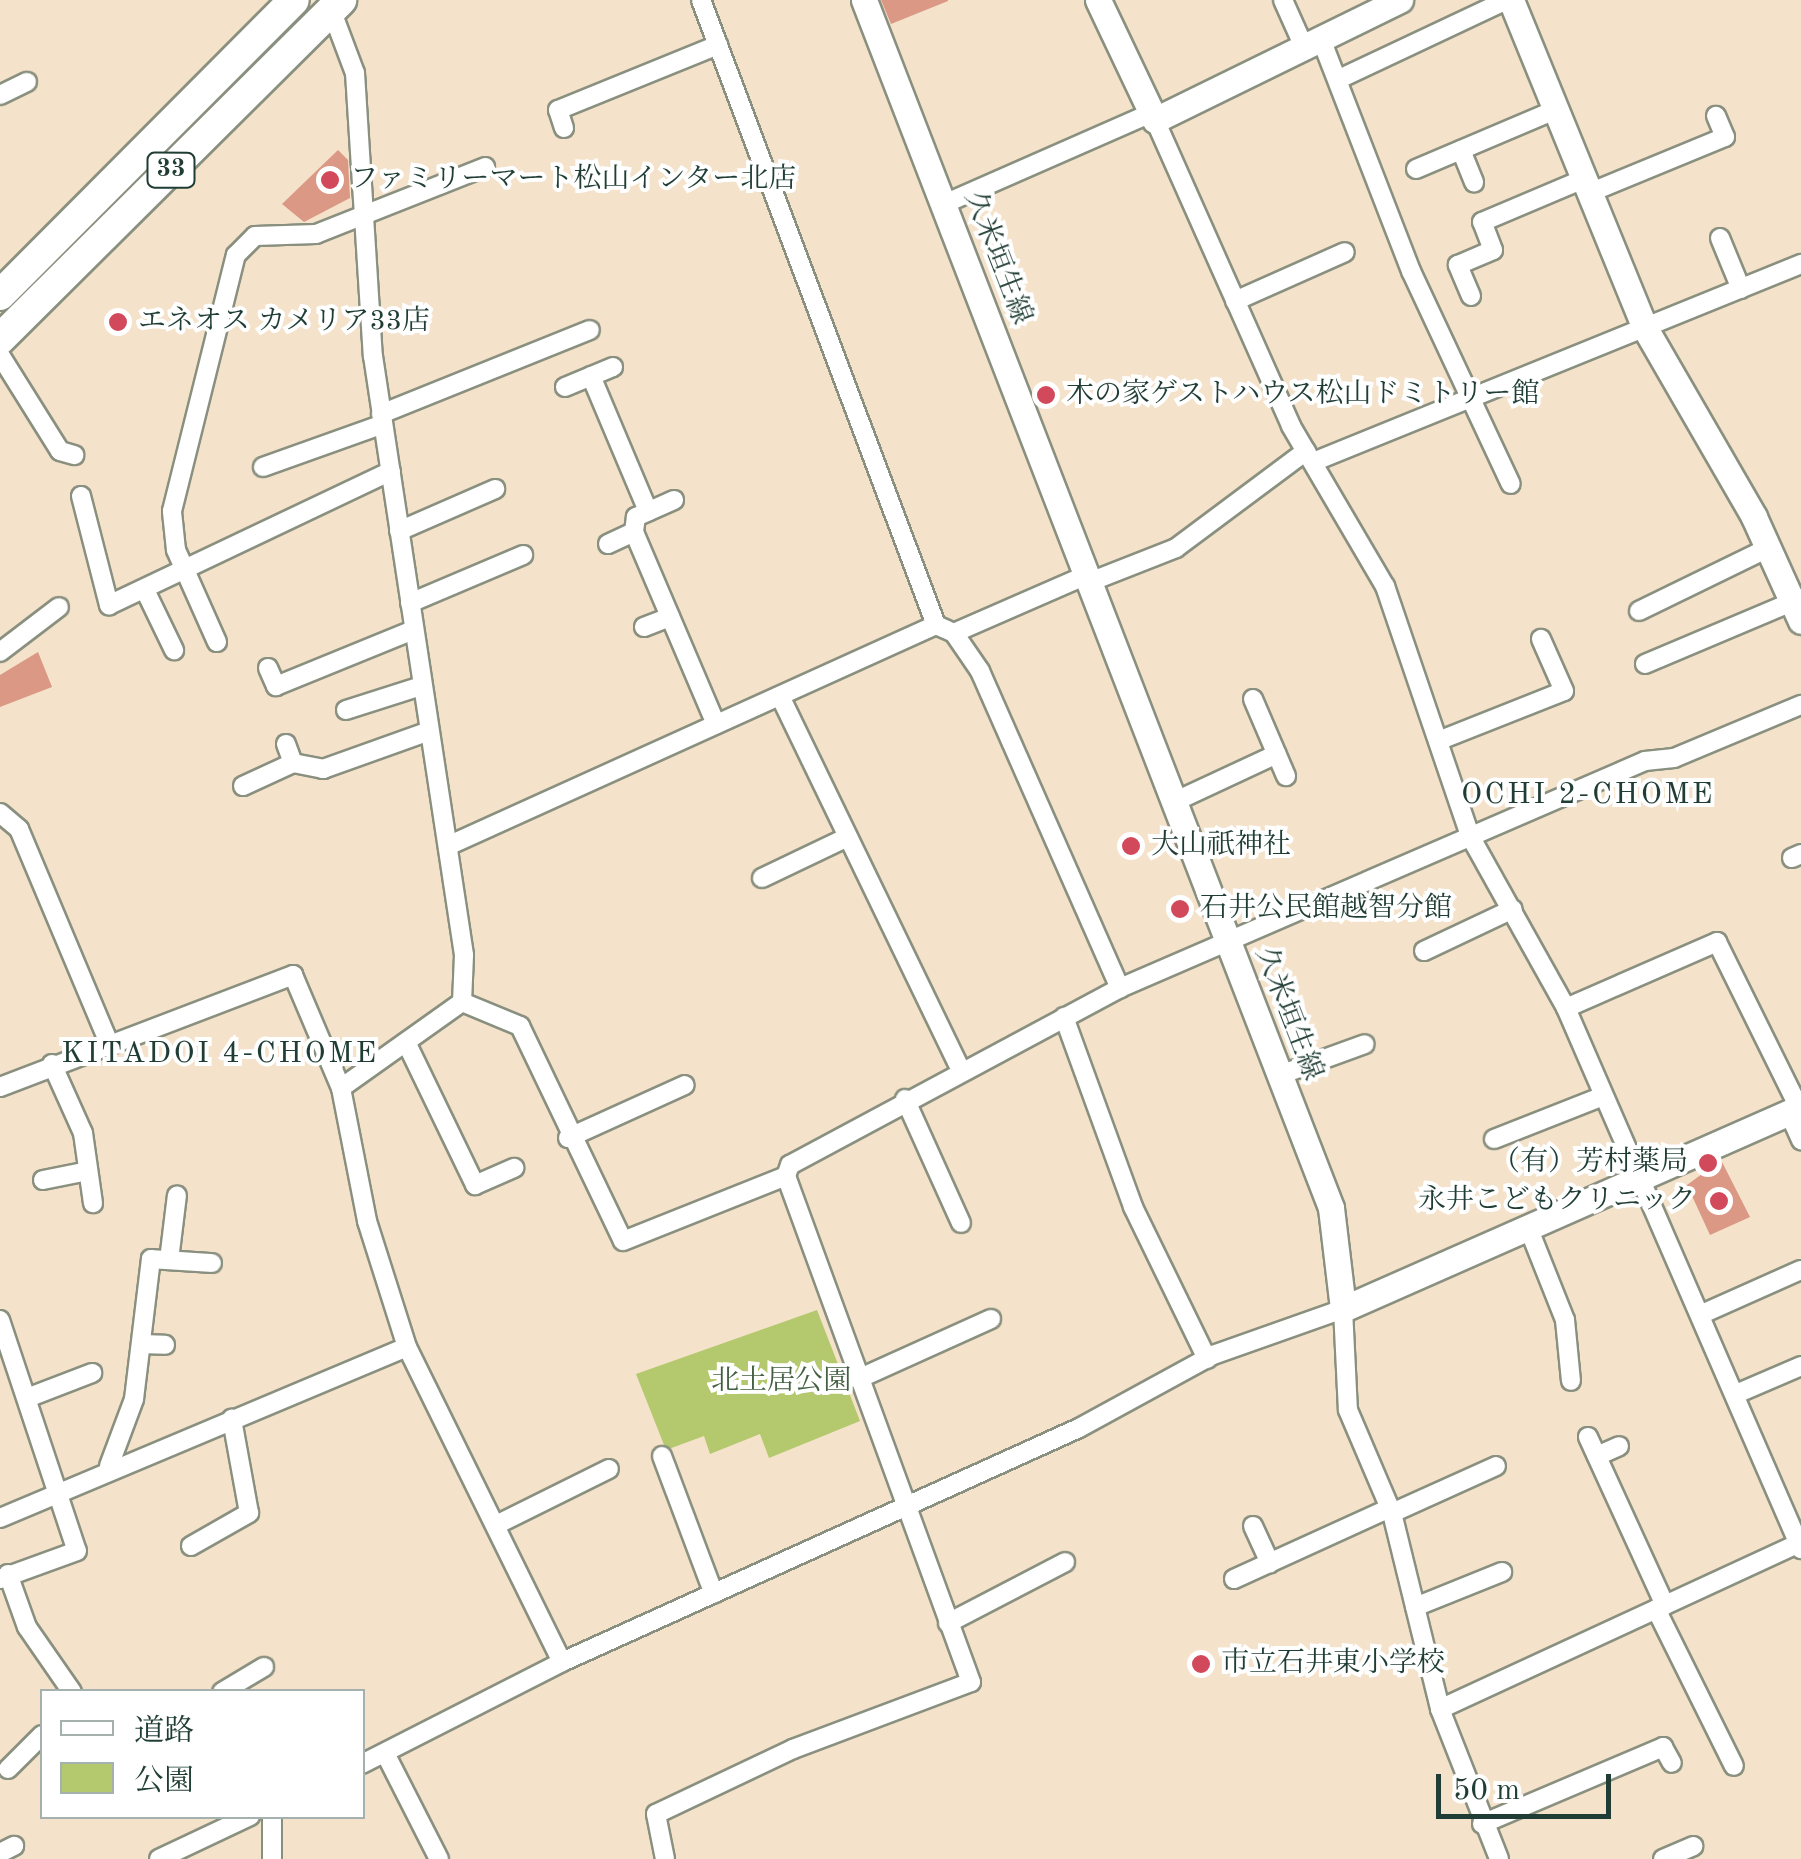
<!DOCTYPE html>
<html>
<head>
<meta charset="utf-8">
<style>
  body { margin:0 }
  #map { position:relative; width:1801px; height:1859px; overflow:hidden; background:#f4e2ca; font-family:"Old Standard TT","Noto Serif JP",serif }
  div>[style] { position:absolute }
  .green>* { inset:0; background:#b4c96d }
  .building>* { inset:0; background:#da9885 }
  .roads { filter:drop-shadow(2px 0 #8a907f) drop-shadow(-2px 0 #8a907f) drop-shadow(0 2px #8a907f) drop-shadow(0 -2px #8a907f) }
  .minor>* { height:18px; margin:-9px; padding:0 9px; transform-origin:9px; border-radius:9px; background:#fff }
  .secondary>* { height:25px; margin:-12.5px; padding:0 12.5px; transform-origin:12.5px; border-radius:12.5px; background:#fff }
  .trunk>* { height:30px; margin:-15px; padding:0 15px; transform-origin:15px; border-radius:15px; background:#fff }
  .dots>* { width:28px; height:28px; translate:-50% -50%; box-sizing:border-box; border:5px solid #fff; border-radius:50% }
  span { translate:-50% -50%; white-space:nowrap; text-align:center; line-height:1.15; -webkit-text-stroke:8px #fff; paint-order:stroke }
  .shield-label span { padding:2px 8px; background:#fff; border:2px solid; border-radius:8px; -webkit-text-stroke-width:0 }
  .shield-label { font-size:25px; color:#1f3d34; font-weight:700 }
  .poi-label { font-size:28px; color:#1f3d34 }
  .left { translate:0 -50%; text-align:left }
  .right { translate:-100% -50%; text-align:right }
  .street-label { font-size:28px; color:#1f3d34 }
  .park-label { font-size:28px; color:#446042 }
  .neighbourhood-label { font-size:30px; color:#1f3d34; letter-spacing:2.5px }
  .legend { position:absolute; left:40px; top:1689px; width:325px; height:130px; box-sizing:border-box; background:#fff; border:2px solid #a5b1ae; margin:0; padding:12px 18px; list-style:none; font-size:30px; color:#1f3d34 }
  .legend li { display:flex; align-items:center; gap:20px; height:50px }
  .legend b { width:50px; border:2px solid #a5b1ae }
  .scale { position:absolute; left:1436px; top:1774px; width:175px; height:45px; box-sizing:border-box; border:5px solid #1f3d34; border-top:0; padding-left:12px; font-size:30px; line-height:35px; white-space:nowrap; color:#1f3d34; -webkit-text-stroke:8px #fff; paint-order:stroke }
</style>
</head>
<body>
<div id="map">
  <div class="green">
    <i style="clip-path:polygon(817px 1310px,860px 1421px,769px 1458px,760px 1434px,710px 1454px,704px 1436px,666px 1450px,636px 1374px)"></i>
  </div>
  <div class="building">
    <i style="clip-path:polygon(881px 0,948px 0,948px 1px,891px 24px)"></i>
    <i style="clip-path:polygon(338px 150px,348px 160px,350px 198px,304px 222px,282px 204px)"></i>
    <i style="clip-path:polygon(38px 652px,52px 687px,0 707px,0 675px)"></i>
    <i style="clip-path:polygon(1721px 1160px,1750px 1217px,1710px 1235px,1687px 1185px)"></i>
  </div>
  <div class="roads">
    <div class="minor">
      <i style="left:701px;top:0;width:668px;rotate:69.39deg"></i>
      <i style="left:1283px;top:0;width:51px;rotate:65.9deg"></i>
      <i style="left:329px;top:4px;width:74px;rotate:69.4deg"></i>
      <i style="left:355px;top:73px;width:284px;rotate:86.4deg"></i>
      <i style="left:373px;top:356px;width:606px;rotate:81.36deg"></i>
      <i style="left:464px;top:955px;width:47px;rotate:92.4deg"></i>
      <i style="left:462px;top:1002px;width:148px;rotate:144.6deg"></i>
      <i style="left:1321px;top:39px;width:249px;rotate:68.8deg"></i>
      <i style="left:1411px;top:271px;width:235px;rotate:64.9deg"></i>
      <i style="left:1339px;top:79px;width:186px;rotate:-25.2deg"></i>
      <i style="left:0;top:95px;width:30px;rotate:-26deg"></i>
      <i style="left:1155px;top:120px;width:335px;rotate:66deg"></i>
      <i style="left:1291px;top:426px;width:186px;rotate:59.6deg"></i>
      <i style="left:1385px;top:586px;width:264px;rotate:71.2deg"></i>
      <i style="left:1470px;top:836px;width:197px;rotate:60.8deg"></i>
      <i style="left:1566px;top:1008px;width:590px;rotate:66.52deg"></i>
      <i style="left:564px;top:128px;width:19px;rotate:-108deg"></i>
      <i style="left:558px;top:110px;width:173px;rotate:-22.1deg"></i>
      <i style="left:1461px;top:150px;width:35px;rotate:68deg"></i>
      <i style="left:1416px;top:169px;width:151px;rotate:-23deg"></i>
      <i style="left:1589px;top:193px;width:147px;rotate:-22.4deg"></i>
      <i style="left:1725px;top:137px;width:23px;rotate:-113deg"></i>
      <i style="left:944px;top:204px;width:226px;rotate:-23.7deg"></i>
      <i style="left:1720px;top:238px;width:55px;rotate:67.6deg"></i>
      <i style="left:1471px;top:296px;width:34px;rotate:-113deg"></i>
      <i style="left:1458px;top:265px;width:38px;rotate:-23deg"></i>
      <i style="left:1493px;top:250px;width:30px;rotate:-111deg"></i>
      <i style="left:1482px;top:222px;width:111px;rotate:-22.9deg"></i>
      <i style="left:1235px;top:301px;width:120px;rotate:-24deg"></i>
      <i style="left:0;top:355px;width:113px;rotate:58deg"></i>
      <i style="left:60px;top:451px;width:15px;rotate:16deg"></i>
      <i style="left:591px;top:376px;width:147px;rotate:67.1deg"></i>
      <i style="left:565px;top:387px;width:52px;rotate:-22.6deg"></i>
      <i style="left:381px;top:414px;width:225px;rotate:-21.9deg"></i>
      <i style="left:1313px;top:462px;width:527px;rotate:-22.08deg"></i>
      <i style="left:263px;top:467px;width:127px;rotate:-19.7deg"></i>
      <i style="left:81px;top:496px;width:113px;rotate:75.6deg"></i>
      <i style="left:109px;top:605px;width:312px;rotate:-25.4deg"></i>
      <i style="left:674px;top:500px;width:42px;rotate:155.9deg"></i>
      <i style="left:636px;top:517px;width:15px;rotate:98deg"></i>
      <i style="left:634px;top:532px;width:209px;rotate:66.9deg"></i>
      <i style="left:399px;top:531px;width:105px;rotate:-23.6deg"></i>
      <i style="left:608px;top:544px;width:29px;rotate:-25deg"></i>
      <i style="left:1092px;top:581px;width:90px;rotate:-21.4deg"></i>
      <i style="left:1176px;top:548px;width:162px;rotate:-36.7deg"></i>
      <i style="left:145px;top:590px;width:67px;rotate:64.2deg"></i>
      <i style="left:410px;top:603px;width:123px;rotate:-23deg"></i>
      <i style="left:1639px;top:611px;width:144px;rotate:-26deg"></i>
      <i style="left:644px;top:627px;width:28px;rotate:-21deg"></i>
      <i style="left:954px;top:633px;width:46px;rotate:55.6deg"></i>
      <i style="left:980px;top:671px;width:347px;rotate:66.2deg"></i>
      <i style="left:1120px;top:988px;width:572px;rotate:-23.38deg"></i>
      <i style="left:1645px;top:761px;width:29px;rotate:-6deg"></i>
      <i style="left:1674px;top:758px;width:138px;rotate:-22.7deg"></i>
      <i style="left:217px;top:642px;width:101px;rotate:-114deg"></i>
      <i style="left:176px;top:550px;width:39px;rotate:-96deg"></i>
      <i style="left:172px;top:511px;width:264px;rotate:-76deg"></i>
      <i style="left:236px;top:255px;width:27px;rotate:-45deg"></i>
      <i style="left:255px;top:236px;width:61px;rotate:-1.9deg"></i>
      <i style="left:316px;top:234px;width:182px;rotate:-21.6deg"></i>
      <i style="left:0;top:652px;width:74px;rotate:-37.3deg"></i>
      <i style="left:1645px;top:664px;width:169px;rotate:-22.9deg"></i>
      <i style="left:268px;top:668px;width:20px;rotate:66deg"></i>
      <i style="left:276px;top:686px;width:148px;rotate:-22.2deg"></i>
      <i style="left:780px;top:696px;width:415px;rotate:64.2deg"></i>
      <i style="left:1253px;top:699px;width:84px;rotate:66.8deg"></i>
      <i style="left:346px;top:710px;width:79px;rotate:-17.7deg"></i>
      <i style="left:1443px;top:739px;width:130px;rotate:-21.6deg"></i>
      <i style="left:1564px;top:691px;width:57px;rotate:-113.9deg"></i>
      <i style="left:286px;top:744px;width:20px;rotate:70deg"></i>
      <i style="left:243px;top:786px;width:55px;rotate:-24.7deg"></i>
      <i style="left:293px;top:763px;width:31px;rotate:11deg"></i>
      <i style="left:323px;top:769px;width:113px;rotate:-19.7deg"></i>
      <i style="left:1176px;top:801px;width:111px;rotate:-25deg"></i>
      <i style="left:0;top:813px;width:25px;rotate:40deg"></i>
      <i style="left:19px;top:829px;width:232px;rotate:67.2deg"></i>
      <i style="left:452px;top:844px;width:531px;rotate:-24.35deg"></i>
      <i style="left:936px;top:625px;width:20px;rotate:24deg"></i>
      <i style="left:954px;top:633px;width:147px;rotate:-23.6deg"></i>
      <i style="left:1792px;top:858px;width:10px;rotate:-24deg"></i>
      <i style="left:762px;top:878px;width:95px;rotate:-25.5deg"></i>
      <i style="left:1424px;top:951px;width:98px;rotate:-25.3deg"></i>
      <i style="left:462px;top:1002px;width:63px;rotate:22.5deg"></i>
      <i style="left:520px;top:1026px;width:238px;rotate:64.4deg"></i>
      <i style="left:623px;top:1241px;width:175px;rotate:-21.7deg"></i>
      <i style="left:1566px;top:1008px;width:165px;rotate:-23.6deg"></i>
      <i style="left:1717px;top:942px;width:185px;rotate:63.7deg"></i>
      <i style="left:1064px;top:1017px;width:202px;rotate:70deg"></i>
      <i style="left:1133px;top:1207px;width:169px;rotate:64deg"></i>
      <i style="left:406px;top:1042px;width:159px;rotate:64.2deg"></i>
      <i style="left:475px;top:1185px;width:43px;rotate:-23.6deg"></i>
      <i style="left:52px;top:1064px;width:76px;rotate:65.8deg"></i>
      <i style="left:83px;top:1133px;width:71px;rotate:81.9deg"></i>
      <i style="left:1280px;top:1075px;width:90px;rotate:-20deg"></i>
      <i style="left:0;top:1087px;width:314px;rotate:-20.9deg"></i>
      <i style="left:293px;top:975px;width:123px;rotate:67deg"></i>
      <i style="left:341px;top:1088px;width:136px;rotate:78.9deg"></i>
      <i style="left:367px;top:1221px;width:132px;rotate:72.4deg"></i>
      <i style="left:407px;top:1347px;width:351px;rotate:63.8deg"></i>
      <i style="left:905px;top:1099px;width:136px;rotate:65.7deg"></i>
      <i style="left:1789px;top:1113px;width:30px;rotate:66deg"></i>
      <i style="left:568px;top:1138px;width:128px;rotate:-24.4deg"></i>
      <i style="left:1494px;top:1139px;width:117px;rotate:-21.5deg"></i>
      <i style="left:43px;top:1180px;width:46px;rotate:-11.3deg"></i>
      <i style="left:1530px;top:1232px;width:95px;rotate:68.3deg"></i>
      <i style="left:1565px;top:1320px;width:61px;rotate:84.4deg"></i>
      <i style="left:169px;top:1260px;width:65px;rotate:-83deg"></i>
      <i style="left:1702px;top:1314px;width:108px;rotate:-24deg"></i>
      <i style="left:0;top:1320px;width:243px;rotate:71.6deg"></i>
      <i style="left:77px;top:1551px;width:82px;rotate:160deg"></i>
      <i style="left:141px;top:1344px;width:24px;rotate:2deg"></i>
      <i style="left:858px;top:1379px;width:146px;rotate:-24.3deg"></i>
      <i style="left:1736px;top:1394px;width:71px;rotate:-23.3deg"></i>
      <i style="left:27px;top:1398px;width:70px;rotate:-21deg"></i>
      <i style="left:1588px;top:1437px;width:185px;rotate:65.4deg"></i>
      <i style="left:662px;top:1456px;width:147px;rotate:69.4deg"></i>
      <i style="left:1597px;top:1456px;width:24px;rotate:-24deg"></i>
      <i style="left:109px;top:1466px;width:72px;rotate:-69.5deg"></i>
      <i style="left:134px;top:1399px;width:141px;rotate:-83.1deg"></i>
      <i style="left:151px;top:1259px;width:61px;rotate:3.8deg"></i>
      <i style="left:1392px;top:1513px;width:114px;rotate:-24.3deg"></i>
      <i style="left:0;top:1518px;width:441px;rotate:-22.8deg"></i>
      <i style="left:496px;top:1525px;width:126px;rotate:-26.4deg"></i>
      <i style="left:1253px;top:1526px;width:41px;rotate:65.3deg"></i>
      <i style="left:191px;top:1546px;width:67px;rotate:-29.6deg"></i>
      <i style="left:249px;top:1513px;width:96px;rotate:-100.3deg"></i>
      <i style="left:8px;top:1574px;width:56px;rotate:70.3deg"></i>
      <i style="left:27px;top:1627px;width:79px;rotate:55.3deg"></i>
      <i style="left:1234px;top:1579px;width:171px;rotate:-24.5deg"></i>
      <i style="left:1415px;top:1607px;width:94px;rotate:-21.9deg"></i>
      <i style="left:1656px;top:1609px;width:175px;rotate:63.6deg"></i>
      <i style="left:948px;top:1623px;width:132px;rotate:-27.5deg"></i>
      <i style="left:222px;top:1692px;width:49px;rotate:-30.8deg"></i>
      <i style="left:1440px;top:1709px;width:398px;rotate:-24.8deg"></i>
      <i style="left:385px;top:1753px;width:119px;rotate:63deg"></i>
      <i style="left:362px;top:1764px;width:225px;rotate:-27deg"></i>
      <i style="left:562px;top:1662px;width:567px;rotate:-24.35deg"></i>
      <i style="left:1079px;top:1428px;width:153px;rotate:-28.6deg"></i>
      <i style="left:1213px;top:1355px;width:138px;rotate:-19.5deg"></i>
      <i style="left:1343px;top:1309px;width:101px;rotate:87.2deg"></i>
      <i style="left:1348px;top:1410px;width:112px;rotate:66.9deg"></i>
      <i style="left:1392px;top:1513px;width:202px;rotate:76.2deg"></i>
      <i style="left:1440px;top:1709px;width:161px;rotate:68.5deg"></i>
      <i style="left:8px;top:1769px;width:48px;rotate:-45deg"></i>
      <i style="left:272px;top:1816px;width:43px;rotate:90deg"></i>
      <i style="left:1482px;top:1824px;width:197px;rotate:-23deg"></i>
      <i style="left:1663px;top:1747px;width:18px;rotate:61deg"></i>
      <i style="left:0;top:1853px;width:16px;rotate:-27deg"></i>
      <i style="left:159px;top:1859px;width:101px;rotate:-25.3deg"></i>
      <i style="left:665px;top:1859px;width:46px;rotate:-101.3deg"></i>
      <i style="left:656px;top:1814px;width:152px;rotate:-25.4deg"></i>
      <i style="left:793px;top:1749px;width:190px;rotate:-20.6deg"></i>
      <i style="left:971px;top:1682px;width:539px;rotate:-110.08deg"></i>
      <i style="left:786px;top:1176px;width:12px;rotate:-70deg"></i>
      <i style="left:790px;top:1165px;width:374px;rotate:-28.2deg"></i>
      <i style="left:1663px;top:1859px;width:33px;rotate:-23deg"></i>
    </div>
    <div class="secondary">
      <i style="left:864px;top:0;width:1295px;rotate:68.86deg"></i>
      <i style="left:1331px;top:1208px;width:102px;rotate:83.2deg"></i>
      <i style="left:1343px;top:1309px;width:501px;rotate:-23.8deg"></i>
      <i style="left:1098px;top:0;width:133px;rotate:64.6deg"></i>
      <i style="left:1155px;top:120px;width:273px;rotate:-26.1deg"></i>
      <i style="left:1511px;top:0;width:354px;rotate:67.8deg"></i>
      <i style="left:1645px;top:328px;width:218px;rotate:60deg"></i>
      <i style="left:1754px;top:517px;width:114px;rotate:65.7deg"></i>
    </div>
    <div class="trunk">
      <i style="left:0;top:295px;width:416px;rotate:-45.1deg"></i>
      <i style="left:0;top:339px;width:481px;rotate:-44.8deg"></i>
    </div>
  </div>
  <div class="dots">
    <i style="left:330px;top:180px;background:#d1495b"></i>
    <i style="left:118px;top:322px;background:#d1495b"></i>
    <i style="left:1046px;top:395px;background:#d1495b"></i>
    <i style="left:1131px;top:846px;background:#d1495b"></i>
    <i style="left:1180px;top:909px;background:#d1495b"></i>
    <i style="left:1708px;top:1163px;background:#d1495b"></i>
    <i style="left:1719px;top:1201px;background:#d1495b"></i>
    <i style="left:1201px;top:1664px;background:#d1495b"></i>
  </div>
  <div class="shield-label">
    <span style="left:171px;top:170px">33</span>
  </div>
  <div class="poi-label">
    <span class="left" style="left:350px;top:180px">ファミリーマート松山インター北店</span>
    <span class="left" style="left:138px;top:322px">エネオス カメリア33店</span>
    <span class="left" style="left:1066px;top:395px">木の家ゲストハウス松山ドミトリー館</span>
    <span class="left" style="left:1151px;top:846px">大山祇神社</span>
    <span class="left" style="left:1200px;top:909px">石井公民館越智分館</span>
    <span class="right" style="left:1688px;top:1163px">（有）芳村薬局</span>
    <span class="right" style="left:1696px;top:1201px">永井こどもクリニック</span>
    <span class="left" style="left:1221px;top:1664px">市立石井東小学校</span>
  </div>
  <div class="street-label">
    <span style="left:997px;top:258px;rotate:69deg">久米垣生線</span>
    <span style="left:1288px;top:1014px;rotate:69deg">久米垣生線</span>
  </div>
  <div class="park-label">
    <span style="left:781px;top:1382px">北土居公園</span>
  </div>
  <div class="neighbourhood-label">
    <span style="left:1588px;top:795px">OCHI 2-CHOME</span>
    <span style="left:220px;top:1054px">KITADOI 4-CHOME</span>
  </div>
  <ul class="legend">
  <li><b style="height:12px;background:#fff"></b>道路</li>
  <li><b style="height:28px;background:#b4c96d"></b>公園</li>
  </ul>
  <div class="scale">50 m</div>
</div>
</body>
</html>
